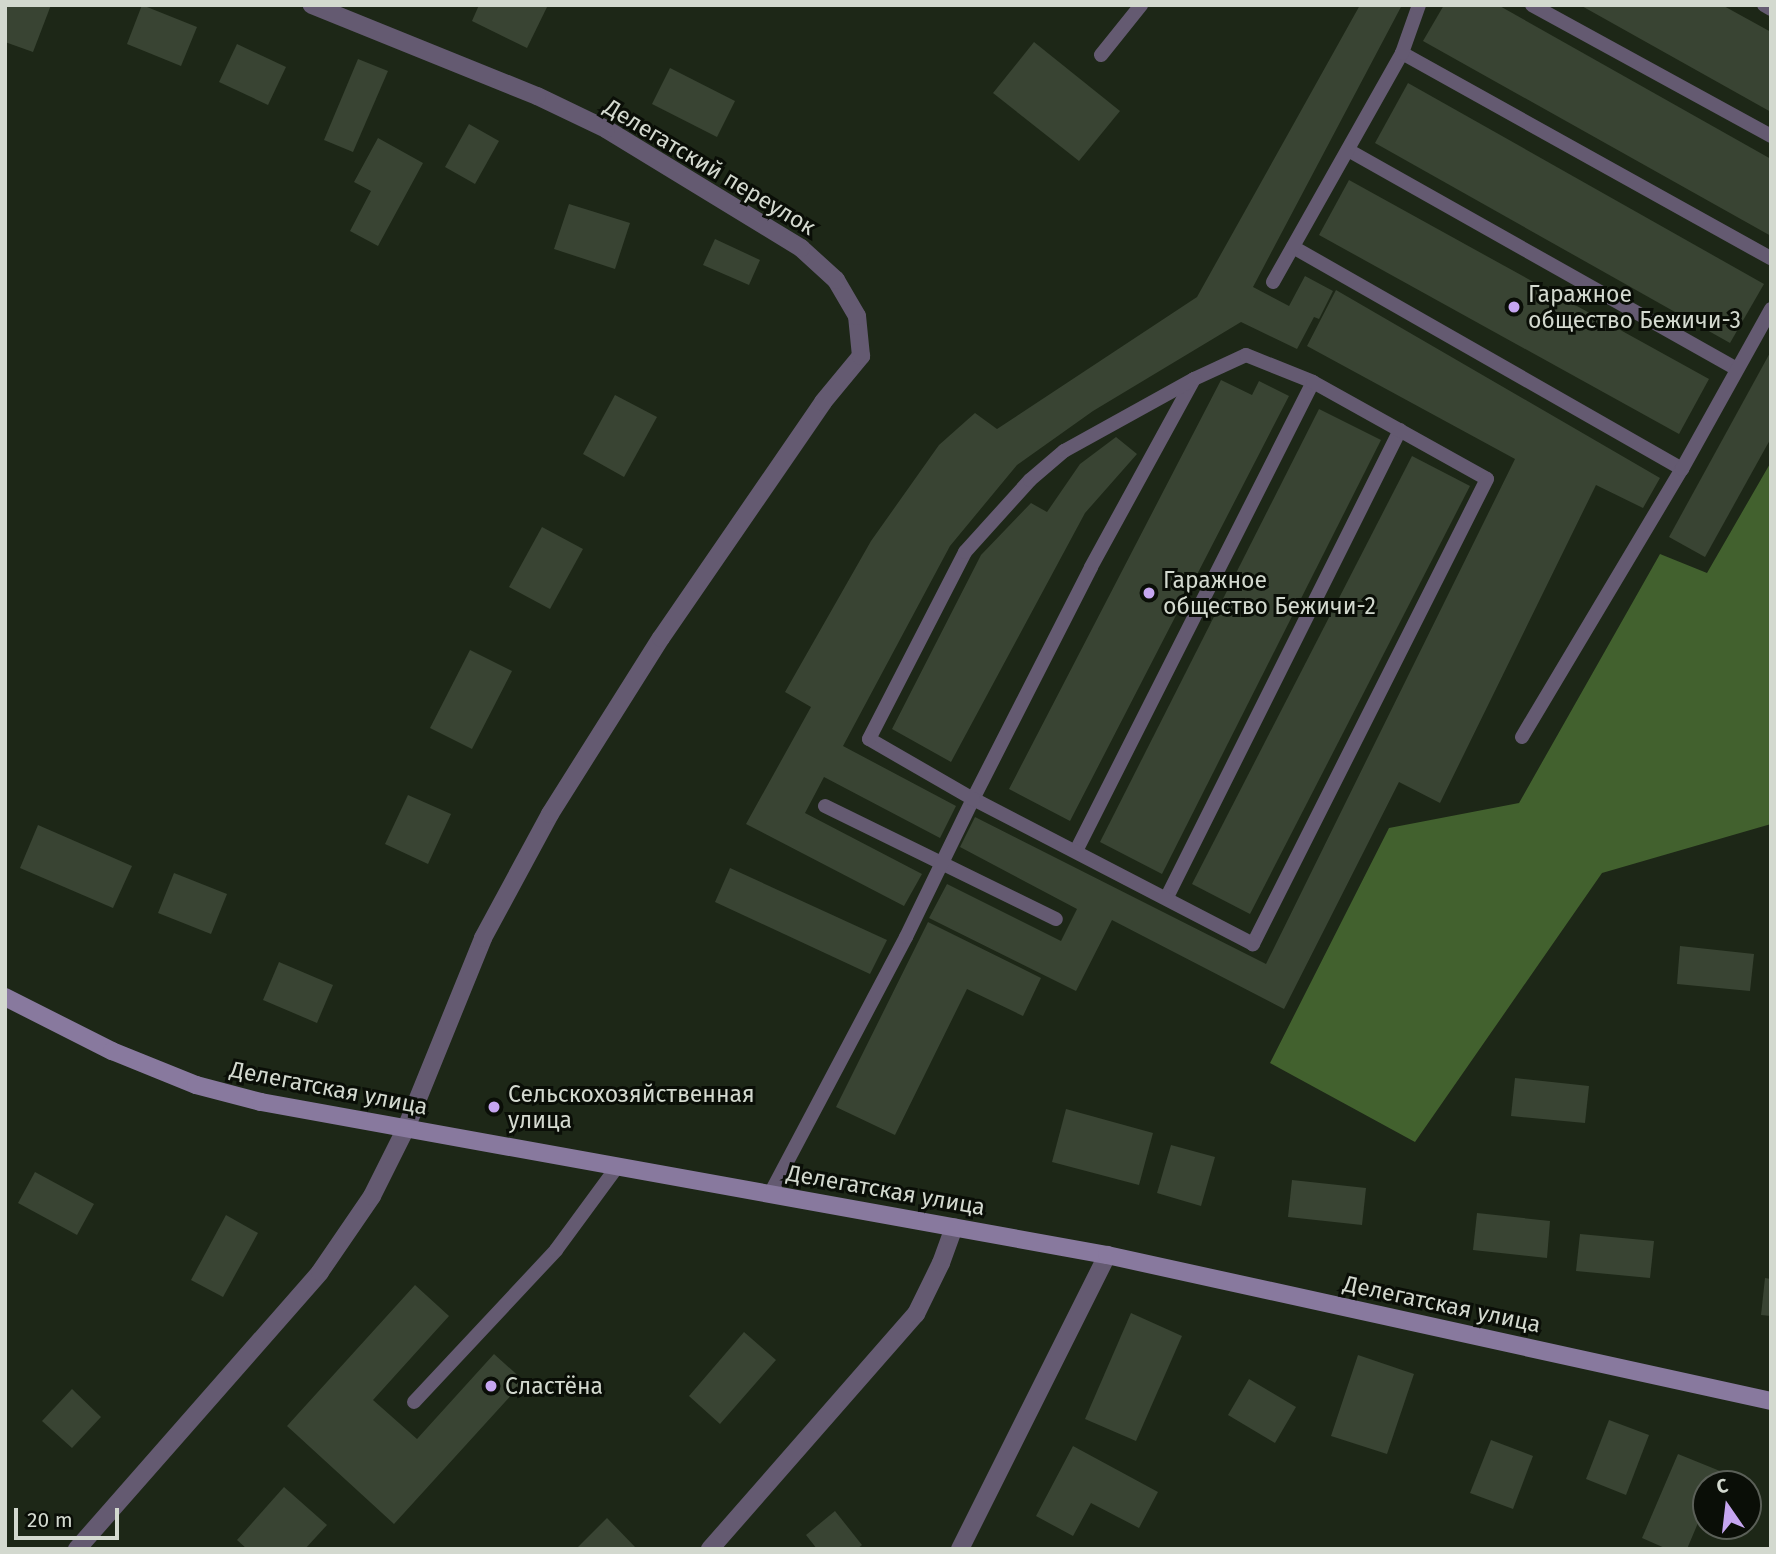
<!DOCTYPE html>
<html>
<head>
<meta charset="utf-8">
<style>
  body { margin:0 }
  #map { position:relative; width:1776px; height:1554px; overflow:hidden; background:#1d2717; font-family:"Fira Sans",sans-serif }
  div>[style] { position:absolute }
  .forest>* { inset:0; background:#42612e }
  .building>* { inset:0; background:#394433 }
  .lane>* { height:14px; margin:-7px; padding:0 7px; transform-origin:7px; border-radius:7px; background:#645a71 }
  .street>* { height:18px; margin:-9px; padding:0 9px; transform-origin:9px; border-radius:9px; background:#645a71 }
  .secondary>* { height:18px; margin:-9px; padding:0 9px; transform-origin:9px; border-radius:9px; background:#88799e }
  .dots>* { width:19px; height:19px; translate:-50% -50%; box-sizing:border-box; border:4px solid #0a0e07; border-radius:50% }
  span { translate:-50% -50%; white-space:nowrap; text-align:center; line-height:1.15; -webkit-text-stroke:6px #0a0e07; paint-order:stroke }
  .street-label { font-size:23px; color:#d3d9cf }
  .poi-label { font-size:23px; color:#d3d9cf }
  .left { translate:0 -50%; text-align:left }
  .frame { position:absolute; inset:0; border:7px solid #d3d9cf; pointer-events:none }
  .north { position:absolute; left:1692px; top:1470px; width:70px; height:70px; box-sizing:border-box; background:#0a0e07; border:2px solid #5a5f57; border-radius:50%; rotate:346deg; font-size:19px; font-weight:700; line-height:28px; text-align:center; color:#d3d9cf }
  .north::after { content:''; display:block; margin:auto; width:24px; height:32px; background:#c6a6f0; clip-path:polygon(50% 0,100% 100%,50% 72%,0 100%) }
  .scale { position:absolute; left:14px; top:1508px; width:105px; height:32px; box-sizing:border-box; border:4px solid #d3d9cf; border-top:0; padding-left:9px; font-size:21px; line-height:24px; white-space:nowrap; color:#d3d9cf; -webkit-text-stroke:5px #0a0e07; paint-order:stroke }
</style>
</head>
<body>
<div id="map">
  <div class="forest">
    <i style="clip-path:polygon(1771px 462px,1771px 824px,1602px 873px,1415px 1142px,1270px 1063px,1389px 828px,1519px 803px,1660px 554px,1707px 573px)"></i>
  </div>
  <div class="building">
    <i style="clip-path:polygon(7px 5px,51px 5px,33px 52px,5px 42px)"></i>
    <i style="clip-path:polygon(142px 5px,197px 27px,181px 66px,127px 44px)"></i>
    <i style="clip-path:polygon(479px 5px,548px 5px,527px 48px,472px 21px)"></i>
    <i style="clip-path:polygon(1360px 5px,1402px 5px,1253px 287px,1289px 306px,1305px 276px,1333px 291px,1319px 319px,1314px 317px,1297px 349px,1241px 322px,1093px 411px,1017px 465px,950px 546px,843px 746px,956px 806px,940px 838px,824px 777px,805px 813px,922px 874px,904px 906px,746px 824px,811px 707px,785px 692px,871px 541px,939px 445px,975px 413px,997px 429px,1197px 297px)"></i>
    <i style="clip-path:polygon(1444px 5px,1498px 5px,1771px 159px,1771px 236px,1423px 41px)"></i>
    <i style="clip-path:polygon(1580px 5px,1722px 5px,1771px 32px,1771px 112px)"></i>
    <i style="clip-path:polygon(1034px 42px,1120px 111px,1079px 161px,993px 93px)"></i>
    <i style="clip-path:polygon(237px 44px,286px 67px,268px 105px,219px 82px)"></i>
    <i style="clip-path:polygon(358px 59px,388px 71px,353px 152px,324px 140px)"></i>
    <i style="clip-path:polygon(670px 68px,735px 101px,717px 137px,652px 104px)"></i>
    <i style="clip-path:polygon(1408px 83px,1764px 284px,1730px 343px,1375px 143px)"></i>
    <i style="clip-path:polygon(469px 124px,499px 141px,475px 184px,445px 167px)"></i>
    <i style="clip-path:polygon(378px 138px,423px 163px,378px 246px,350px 231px,371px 191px,354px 182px)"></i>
    <i style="clip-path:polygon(1349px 180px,1709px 379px,1679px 434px,1319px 235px)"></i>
    <i style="clip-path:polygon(569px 204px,630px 223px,615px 269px,554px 249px)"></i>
    <i style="clip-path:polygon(715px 239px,760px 260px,749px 285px,703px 265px)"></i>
    <i style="clip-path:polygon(1336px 290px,1660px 478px,1643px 508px,1596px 485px,1440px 803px,1399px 782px,1284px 1009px,1112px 920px,1076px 991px,929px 918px,947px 884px,1061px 941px,1077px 909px,960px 847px,975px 817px,1266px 964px,1515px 459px,1307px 346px)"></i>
    <i style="clip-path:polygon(1771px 351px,1771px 438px,1705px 557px,1669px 537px)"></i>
    <i style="clip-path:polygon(1221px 380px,1252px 395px,1259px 381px,1289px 396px,1070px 821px,1009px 789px)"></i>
    <i style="clip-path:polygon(615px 395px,657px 417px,624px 477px,583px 454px)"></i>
    <i style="clip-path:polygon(1319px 409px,1381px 440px,1162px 874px,1100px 842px)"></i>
    <i style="clip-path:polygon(1116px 437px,1137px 454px,1085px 513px,951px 762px,892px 729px,981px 555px,1031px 503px,1047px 512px,1080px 464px)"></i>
    <i style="clip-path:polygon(1412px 456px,1470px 486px,1250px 914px,1192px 884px)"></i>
    <i style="clip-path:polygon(542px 527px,583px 549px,550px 609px,509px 587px)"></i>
    <i style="clip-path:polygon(470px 650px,512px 671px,472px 749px,430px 728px)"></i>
    <i style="clip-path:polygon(408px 795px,451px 814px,428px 864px,385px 844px)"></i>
    <i style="clip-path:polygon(38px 825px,132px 866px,113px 908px,20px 868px)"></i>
    <i style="clip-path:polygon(730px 868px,887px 940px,870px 974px,715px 902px)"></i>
    <i style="clip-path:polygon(174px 873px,227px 894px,211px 934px,158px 913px)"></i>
    <i style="clip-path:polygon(928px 922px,1041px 978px,1023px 1016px,967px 989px,895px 1135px,836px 1107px)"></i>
    <i style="clip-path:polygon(1680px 946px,1754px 954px,1750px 991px,1677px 984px)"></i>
    <i style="clip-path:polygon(279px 962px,333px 985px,317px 1023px,263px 1000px)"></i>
    <i style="clip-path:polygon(1515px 1078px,1589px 1086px,1585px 1123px,1511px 1116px)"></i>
    <i style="clip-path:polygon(1066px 1109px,1153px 1133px,1139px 1185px,1052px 1162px)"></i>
    <i style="clip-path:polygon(1171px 1145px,1215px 1157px,1201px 1206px,1157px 1193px)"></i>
    <i style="clip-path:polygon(35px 1172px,94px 1204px,77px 1235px,18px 1203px)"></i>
    <i style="clip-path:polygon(1292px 1180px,1366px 1188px,1362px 1225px,1288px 1217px)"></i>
    <i style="clip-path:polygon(1477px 1213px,1550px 1221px,1547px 1258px,1473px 1250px)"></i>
    <i style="clip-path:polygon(226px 1215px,258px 1233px,223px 1297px,191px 1280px)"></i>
    <i style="clip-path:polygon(1580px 1234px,1654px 1241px,1650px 1278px,1576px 1271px)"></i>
    <i style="clip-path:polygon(1765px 1278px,1771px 1279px,1771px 1316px,1761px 1315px)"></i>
    <i style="clip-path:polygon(415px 1285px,449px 1316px,373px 1400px,417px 1439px,494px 1354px,524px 1381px,394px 1524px,287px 1426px)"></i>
    <i style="clip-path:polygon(1131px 1313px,1182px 1336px,1136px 1441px,1085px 1419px)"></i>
    <i style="clip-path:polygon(744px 1332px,776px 1360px,720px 1424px,689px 1396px)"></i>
    <i style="clip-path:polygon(1358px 1355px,1414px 1374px,1387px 1454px,1331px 1436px)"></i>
    <i style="clip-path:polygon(1249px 1379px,1296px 1407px,1275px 1443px,1228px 1415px)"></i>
    <i style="clip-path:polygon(72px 1389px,101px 1417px,72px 1448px,42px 1421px)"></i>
    <i style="clip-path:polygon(1609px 1420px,1649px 1435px,1626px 1495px,1586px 1479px)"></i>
    <i style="clip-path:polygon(1491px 1440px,1533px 1456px,1513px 1509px,1470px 1493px)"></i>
    <i style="clip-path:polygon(1073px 1446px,1158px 1492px,1139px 1528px,1091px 1503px,1073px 1536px,1036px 1516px)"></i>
    <i style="clip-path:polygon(1678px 1454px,1720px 1471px,1714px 1484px,1706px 1484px,1706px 1504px,1687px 1549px,1667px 1549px,1642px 1538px)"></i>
    <i style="clip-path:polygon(284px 1487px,327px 1525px,305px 1549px,247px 1549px,237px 1540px)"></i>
    <i style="clip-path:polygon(835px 1511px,862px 1545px,857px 1549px,817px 1549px,806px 1535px)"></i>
    <i style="clip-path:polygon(607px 1518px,637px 1549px,576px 1549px)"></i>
  </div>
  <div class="lane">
    <i style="left:1532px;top:5px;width:273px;rotate:28.7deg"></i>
    <i style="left:1764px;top:5px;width:8px;rotate:30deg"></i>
    <i style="left:1402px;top:53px;width:422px;rotate:29.1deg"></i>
    <i style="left:1101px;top:55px;width:64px;rotate:-51.3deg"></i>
    <i style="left:1348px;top:150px;width:446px;rotate:29.4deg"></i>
    <i style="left:1293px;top:247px;width:448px;rotate:29.7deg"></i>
    <i style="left:1273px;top:282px;width:263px;rotate:-60.6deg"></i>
    <i style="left:1402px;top:53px;width:51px;rotate:-70.5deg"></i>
    <i style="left:1522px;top:737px;width:312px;rotate:-59.2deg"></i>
    <i style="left:1682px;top:469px;width:183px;rotate:-60.9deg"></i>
    <i style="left:825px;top:806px;width:257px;rotate:26.1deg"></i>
    <i style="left:1076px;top:851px;width:525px;rotate:-63.19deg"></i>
    <i style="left:1167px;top:897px;width:522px;rotate:-63.48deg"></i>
    <i style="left:770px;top:1194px;width:291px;rotate:-62.1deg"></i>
    <i style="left:906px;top:937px;width:153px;rotate:-64.1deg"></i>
    <i style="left:973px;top:799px;width:260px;rotate:-63deg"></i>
    <i style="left:1091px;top:567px;width:214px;rotate:-61.3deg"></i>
    <i style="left:1194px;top:379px;width:57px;rotate:-24.8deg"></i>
    <i style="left:1246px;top:355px;width:72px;rotate:21.9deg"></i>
    <i style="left:1313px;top:382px;width:199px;rotate:29.1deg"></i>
    <i style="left:1487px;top:479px;width:521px;rotate:116.71deg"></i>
    <i style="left:1253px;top:944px;width:315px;rotate:-152.6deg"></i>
    <i style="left:973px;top:799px;width:120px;rotate:-150deg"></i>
    <i style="left:869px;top:739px;width:210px;rotate:-62.8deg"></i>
    <i style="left:965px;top:552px;width:97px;rotate:-47.9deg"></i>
    <i style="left:1030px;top:480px;width:45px;rotate:-40.5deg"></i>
    <i style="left:1064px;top:451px;width:149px;rotate:-29deg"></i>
    <i style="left:414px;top:1402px;width:208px;rotate:-46.9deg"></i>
    <i style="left:556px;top:1250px;width:103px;rotate:-53.7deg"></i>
  </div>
  <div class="street">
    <i style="left:77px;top:1549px;width:368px;rotate:-48.7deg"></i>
    <i style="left:320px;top:1272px;width:92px;rotate:-55.6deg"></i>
    <i style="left:372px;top:1196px;width:76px;rotate:-63.4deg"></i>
    <i style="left:406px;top:1128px;width:205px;rotate:-67.9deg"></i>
    <i style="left:483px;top:938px;width:141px;rotate:-61.6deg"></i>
    <i style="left:550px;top:814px;width:208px;rotate:-57.8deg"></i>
    <i style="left:661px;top:638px;width:286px;rotate:-55.5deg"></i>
    <i style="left:823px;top:402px;width:60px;rotate:-50.4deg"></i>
    <i style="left:861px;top:356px;width:40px;rotate:-95.7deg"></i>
    <i style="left:857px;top:316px;width:42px;rotate:-120.3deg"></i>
    <i style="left:836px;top:280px;width:47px;rotate:-137.6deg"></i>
    <i style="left:801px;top:248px;width:228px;rotate:-148.6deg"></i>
    <i style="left:606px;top:129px;width:76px;rotate:-154.4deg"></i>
    <i style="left:537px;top:96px;width:243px;rotate:-158deg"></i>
    <i style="left:710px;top:1549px;width:313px;rotate:-48.8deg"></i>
    <i style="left:916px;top:1314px;width:57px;rotate:-63.9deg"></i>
    <i style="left:941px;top:1263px;width:38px;rotate:-70deg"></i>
    <i style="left:960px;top:1549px;width:329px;rotate:-63.4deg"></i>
  </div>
  <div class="secondary">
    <i style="left:5px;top:997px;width:120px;rotate:26.8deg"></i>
    <i style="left:112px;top:1051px;width:91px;rotate:22deg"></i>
    <i style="left:196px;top:1085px;width:67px;rotate:14.7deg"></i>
    <i style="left:261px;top:1102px;width:860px;rotate:10.25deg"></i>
    <i style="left:1107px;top:1255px;width:680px;rotate:12.4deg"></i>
  </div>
  <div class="dots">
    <i style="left:1514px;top:307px;background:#c6a6f0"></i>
    <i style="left:1149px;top:593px;background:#c6a6f0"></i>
    <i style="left:494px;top:1107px;background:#c6a6f0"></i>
    <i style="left:491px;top:1386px;background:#c6a6f0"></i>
  </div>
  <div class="street-label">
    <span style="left:710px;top:167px;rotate:31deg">Делегатский переулок</span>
    <span style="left:329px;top:1088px;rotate:11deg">Делегатская улица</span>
    <span style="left:886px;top:1190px;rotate:10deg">Делегатская улица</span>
    <span style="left:1442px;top:1304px;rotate:12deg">Делегатская улица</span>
  </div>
  <div class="poi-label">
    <span class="left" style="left:1528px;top:307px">Гаражное<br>общество Бежичи-3</span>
    <span class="left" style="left:1163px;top:593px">Гаражное<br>общество Бежичи-2</span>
    <span class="left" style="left:508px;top:1107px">Сельскохозяйственная<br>улица</span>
    <span class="left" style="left:505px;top:1386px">Сластёна</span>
  </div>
  <div class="frame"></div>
  <div class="north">С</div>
  <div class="scale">20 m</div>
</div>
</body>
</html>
